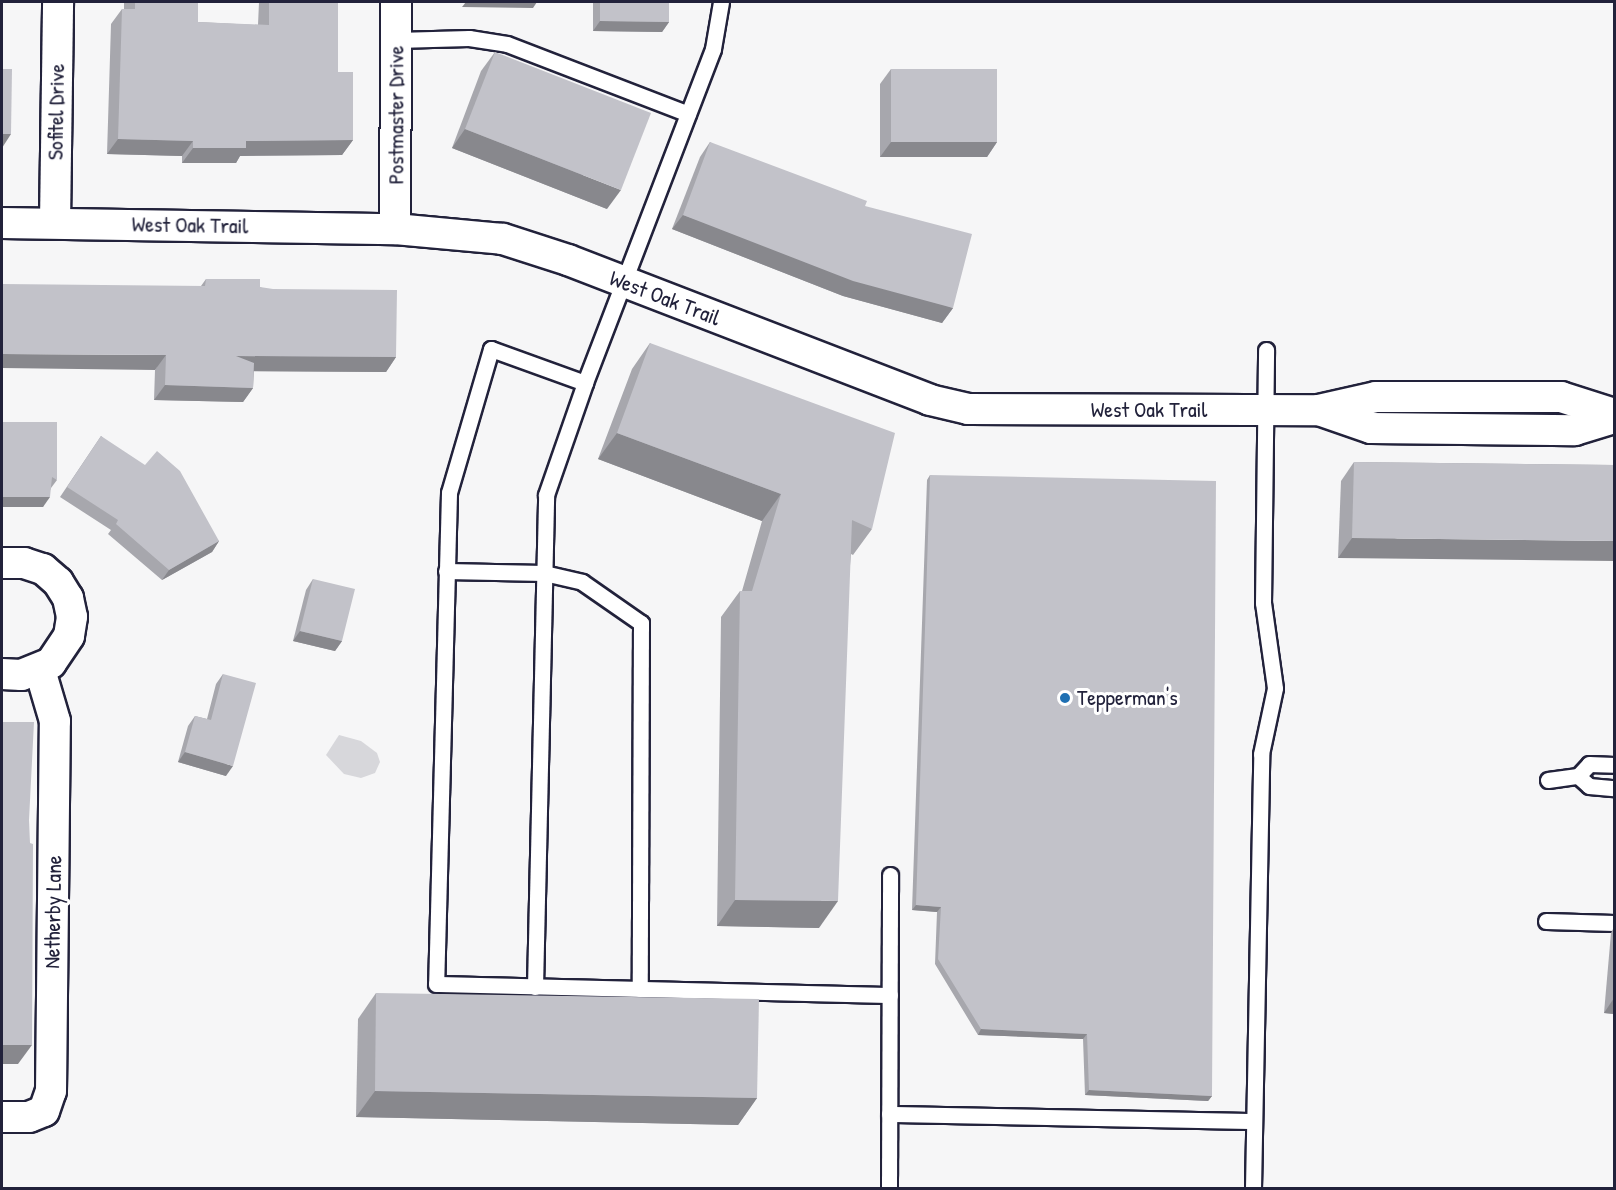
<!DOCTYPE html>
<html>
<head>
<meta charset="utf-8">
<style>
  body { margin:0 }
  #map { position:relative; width:1616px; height:1190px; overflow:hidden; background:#f6f6f7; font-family:"Patrick Hand",sans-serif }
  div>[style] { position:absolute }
  .green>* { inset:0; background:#d7d7db }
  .roads { filter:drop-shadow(2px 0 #22223b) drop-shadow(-2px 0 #22223b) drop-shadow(0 2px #22223b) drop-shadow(0 -2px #22223b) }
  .lane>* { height:15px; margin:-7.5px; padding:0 7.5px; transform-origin:7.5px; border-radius:7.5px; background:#fff }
  .street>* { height:30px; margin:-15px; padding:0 15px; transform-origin:15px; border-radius:15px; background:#fff }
  .wall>* { inset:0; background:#a7a7ad }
  .shaded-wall>* { inset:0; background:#88888d }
  .building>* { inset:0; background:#c2c2c9 }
  .dots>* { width:16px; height:16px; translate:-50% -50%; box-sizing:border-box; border:3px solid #fff; border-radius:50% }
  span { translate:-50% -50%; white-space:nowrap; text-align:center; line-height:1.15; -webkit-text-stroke:6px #fff; paint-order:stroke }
  .street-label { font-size:22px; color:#22223b }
  .poi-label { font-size:22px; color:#22223b }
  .left { translate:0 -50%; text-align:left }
  .frame { position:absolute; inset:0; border:3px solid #22223b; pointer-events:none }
</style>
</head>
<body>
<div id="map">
  <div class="green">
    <i style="clip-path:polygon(339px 735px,361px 741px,377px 753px,380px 762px,375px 773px,361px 778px,344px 774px,326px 755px)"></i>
  </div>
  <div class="roads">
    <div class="lane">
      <i style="left:721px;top:2px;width:48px;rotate:99.7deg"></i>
      <i style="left:713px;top:49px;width:358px;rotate:111deg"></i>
      <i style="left:585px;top:383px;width:100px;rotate:-160.1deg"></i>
      <i style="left:491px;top:349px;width:150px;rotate:106.3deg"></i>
      <i style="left:449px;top:493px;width:491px;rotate:91.5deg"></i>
      <i style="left:436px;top:984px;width:454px;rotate:1.4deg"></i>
      <i style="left:396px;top:40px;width:73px;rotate:-1.6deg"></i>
      <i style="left:469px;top:38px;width:38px;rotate:9deg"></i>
      <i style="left:507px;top:44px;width:194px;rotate:21.1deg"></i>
      <i style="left:446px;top:571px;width:98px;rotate:1.2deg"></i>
      <i style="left:544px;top:573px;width:39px;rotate:13deg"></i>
      <i style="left:582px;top:582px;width:72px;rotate:34.8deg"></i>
      <i style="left:641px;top:623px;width:366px;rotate:90.2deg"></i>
      <i style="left:1578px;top:776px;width:15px;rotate:42deg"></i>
      <i style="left:1589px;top:786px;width:25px;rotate:5deg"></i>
      <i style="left:1548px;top:780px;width:30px;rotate:-8deg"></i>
      <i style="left:1578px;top:776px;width:16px;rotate:-47deg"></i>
      <i style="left:1589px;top:764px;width:25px;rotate:2deg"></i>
      <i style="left:1546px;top:921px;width:68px;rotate:1.7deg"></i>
      <i style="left:535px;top:987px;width:492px;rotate:-88.7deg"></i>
      <i style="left:546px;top:495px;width:119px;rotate:-70.8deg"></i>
      <i style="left:889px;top:1114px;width:365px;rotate:1.1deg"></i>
      <i style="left:889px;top:1188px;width:313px;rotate:-89.8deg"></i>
      <i style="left:1253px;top:1188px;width:434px;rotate:-88.9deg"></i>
      <i style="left:1261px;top:754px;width:67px;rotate:-78deg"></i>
      <i style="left:1275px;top:688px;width:86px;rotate:-98deg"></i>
      <i style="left:1263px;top:603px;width:253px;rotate:-89.3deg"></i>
    </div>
    <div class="street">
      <i style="left:2px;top:223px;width:393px;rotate:0.9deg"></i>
      <i style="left:395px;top:229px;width:108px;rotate:5.3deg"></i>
      <i style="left:503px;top:239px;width:68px;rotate:17.9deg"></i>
      <i style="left:568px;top:260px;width:388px;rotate:21.1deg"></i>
      <i style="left:930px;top:400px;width:39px;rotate:13deg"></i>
      <i style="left:968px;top:409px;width:351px;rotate:0.2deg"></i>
      <i style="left:1319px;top:410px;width:58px;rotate:-12.8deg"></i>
      <i style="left:1376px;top:397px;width:185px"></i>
      <i style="left:1561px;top:397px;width:56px;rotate:17.8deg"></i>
      <i style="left:55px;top:223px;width:221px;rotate:-89.2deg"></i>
      <i style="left:395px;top:229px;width:227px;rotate:-89.7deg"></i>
      <i style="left:1319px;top:410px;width:55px;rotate:19.1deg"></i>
      <i style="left:1371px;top:428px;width:204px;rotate:0.6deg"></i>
      <i style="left:1575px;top:430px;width:41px;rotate:-17.1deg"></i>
      <i style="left:2px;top:563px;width:22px"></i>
      <i style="left:24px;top:563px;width:20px;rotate:18deg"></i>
      <i style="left:43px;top:569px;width:20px;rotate:41deg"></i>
      <i style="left:58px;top:582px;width:19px;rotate:58deg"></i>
      <i style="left:68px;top:598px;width:19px;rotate:78deg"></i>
      <i style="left:72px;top:617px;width:19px;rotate:99deg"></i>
      <i style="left:69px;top:636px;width:32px;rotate:124deg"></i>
      <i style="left:51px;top:663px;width:32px;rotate:158deg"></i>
      <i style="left:21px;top:675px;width:19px;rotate:-177deg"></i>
      <i style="left:2px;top:1117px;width:27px"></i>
      <i style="left:29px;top:1117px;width:16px;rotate:-22deg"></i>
      <i style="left:44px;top:1111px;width:21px;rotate:-71deg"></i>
      <i style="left:51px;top:1091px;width:370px;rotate:-89.4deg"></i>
      <i style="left:55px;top:721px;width:53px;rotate:-106.4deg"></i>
    </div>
  </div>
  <div class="wall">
    <i style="clip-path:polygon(124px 2px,198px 2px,198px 22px,258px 25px,259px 2px,338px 2px,338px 72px,353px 140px,342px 155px,240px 156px,236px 163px,182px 163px,182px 156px,107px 154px,111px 24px,122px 9px,124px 9px)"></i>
    <i style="clip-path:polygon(593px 2px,669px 2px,669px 22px,662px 32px,593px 31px)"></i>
    <i style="clip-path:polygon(495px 52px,607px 209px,452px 148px,481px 71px)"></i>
    <i style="clip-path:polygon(891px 69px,997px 142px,987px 157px,880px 157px,880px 84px)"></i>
    <i style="clip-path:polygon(710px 142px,953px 308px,942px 323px,843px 296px,672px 229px,700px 157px)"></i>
    <i style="clip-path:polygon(206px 279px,260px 287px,396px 357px,386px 372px,254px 371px,253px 388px,243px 402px,154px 400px,155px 370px,201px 286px)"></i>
    <i style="clip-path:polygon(650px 343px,872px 529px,853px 555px,851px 554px,819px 928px,717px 926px,721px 617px,740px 591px,742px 591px,762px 521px,598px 459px,632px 369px)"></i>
    <i style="clip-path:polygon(2px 422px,57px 480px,51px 488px,43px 507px)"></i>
    <i style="clip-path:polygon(101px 436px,219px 541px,212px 552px,162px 580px,108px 534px,111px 530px,60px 497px)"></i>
    <i style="clip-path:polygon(1354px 462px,1614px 465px,1338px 558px,1341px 481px)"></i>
    <i style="clip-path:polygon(930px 475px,1212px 1096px,1208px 1101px,1085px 1095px,1083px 1039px,978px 1035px,935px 964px,937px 912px,912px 910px,927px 480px)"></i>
    <i style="clip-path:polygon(313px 579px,342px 641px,335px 651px,293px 641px,306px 590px)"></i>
    <i style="clip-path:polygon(223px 674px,226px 776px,178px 762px,188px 726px,195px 716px,207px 719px,216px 684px)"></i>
    <i style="clip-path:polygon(1614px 927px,1614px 1014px,1604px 1013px,1611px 933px)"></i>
    <i style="clip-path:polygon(376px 993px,757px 1098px,738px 1125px,356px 1117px,358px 1019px)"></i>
  </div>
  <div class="shaded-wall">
    <i style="clip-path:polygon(466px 2px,537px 2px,533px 8px,462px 7px)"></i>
    <i style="clip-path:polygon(600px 21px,669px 22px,662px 32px,593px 31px)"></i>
    <i style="clip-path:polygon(465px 129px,621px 190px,607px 209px,452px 148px)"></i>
    <i style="clip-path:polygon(2px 134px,11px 134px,2px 148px)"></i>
    <i style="clip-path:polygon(118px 139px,193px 141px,182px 156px,107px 154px)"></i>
    <i style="clip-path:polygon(353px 140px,342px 155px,240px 156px,236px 163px,182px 163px,193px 148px,246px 141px)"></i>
    <i style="clip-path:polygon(891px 142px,997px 142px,987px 157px,880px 157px)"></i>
    <i style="clip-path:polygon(683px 215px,953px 308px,942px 323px,843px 296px,672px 229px)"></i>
    <i style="clip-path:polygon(2px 354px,166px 355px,155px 370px,2px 368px)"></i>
    <i style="clip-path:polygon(236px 356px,396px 357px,386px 372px,225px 371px)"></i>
    <i style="clip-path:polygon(165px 385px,253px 388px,243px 402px,154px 400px)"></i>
    <i style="clip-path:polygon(617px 433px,781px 494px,762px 521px,598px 459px)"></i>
    <i style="clip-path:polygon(2px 497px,50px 497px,43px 507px,2px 507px)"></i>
    <i style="clip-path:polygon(1352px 538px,1614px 541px,1614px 561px,1338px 558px)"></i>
    <i style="clip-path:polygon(219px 541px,212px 552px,162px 580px,169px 570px)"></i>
    <i style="clip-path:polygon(300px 631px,342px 641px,335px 651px,293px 641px)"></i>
    <i style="clip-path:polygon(185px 752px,233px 766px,226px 776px,178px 762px)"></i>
    <i style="clip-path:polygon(735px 900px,838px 901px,819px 928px,717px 926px)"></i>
    <i style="clip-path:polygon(916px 905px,941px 907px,937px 912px,912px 910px)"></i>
    <i style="clip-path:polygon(1614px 998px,1614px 1014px,1604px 1013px)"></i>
    <i style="clip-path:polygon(981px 1029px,1087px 1034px,1083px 1039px,978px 1035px)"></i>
    <i style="clip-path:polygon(2px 1045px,32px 1045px,18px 1064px,2px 1064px)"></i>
    <i style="clip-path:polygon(1089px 1090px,1212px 1096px,1208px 1101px,1085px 1095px)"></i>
    <i style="clip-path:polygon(375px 1091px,757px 1098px,738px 1125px,356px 1117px)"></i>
  </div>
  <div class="building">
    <i style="clip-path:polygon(135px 2px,198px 2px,198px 22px,269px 25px,269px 2px,338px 2px,338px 72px,353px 72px,353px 140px,246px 141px,246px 148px,193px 148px,193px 141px,118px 139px,122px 9px,135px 9px)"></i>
    <i style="clip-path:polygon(600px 2px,669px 2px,669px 22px,600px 21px)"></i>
    <i style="clip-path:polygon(495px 52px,651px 113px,621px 190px,465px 129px)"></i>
    <i style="clip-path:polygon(2px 69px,12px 69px,11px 134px,2px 134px)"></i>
    <i style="clip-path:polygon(891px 69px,997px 69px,997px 142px,891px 142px)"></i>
    <i style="clip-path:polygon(710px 142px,867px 201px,865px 206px,972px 234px,953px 308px,853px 281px,683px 215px)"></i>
    <i style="clip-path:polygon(206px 279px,260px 279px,260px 287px,273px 289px,397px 290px,396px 357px,236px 356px,254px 363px,253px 388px,165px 385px,166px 355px,2px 354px,2px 284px,205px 286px)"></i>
    <i style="clip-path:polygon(650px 343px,895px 433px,872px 529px,852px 520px,838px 901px,735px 900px,740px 591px,752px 591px,781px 494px,617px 433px)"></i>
    <i style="clip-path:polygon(2px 422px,57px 422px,57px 480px,52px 477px,50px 497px,2px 497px)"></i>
    <i style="clip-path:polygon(101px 436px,145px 465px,157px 451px,180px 471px,219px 541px,169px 570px,116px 524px,118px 520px,67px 487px)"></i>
    <i style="clip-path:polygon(1354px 462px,1614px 465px,1614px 541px,1352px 538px)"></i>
    <i style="clip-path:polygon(930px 475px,1216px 481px,1212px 1096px,1089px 1090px,1087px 1034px,981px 1029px,938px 959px,941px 907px,916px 905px)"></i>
    <i style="clip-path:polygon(313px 579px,355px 589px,342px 641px,300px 631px)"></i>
    <i style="clip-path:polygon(223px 674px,256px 683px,233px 766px,185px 752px,195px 716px,211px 720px)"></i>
    <i style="clip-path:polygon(2px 722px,34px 722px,29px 820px,30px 843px,33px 844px,32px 1045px,2px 1045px)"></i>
    <i style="clip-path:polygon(376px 993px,759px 999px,757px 1098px,375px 1091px)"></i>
  </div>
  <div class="dots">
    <i style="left:1065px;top:698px;background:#1f6fb2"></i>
  </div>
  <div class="street-label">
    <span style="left:56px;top:112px;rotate:-89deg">Sofitel Drive</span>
    <span style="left:396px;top:115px;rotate:-90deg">Postmaster Drive</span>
    <span style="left:190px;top:225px;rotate:1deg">West Oak Trail</span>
    <span style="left:665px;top:298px;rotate:21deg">West Oak Trail</span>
    <span style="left:1149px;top:410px">West Oak Trail</span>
    <span style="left:53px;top:912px;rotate:-89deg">Netherby Lane</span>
  </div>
  <div class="poi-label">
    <span class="left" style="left:1077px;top:698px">Tepperman's</span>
  </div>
  <div class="frame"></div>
</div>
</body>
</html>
